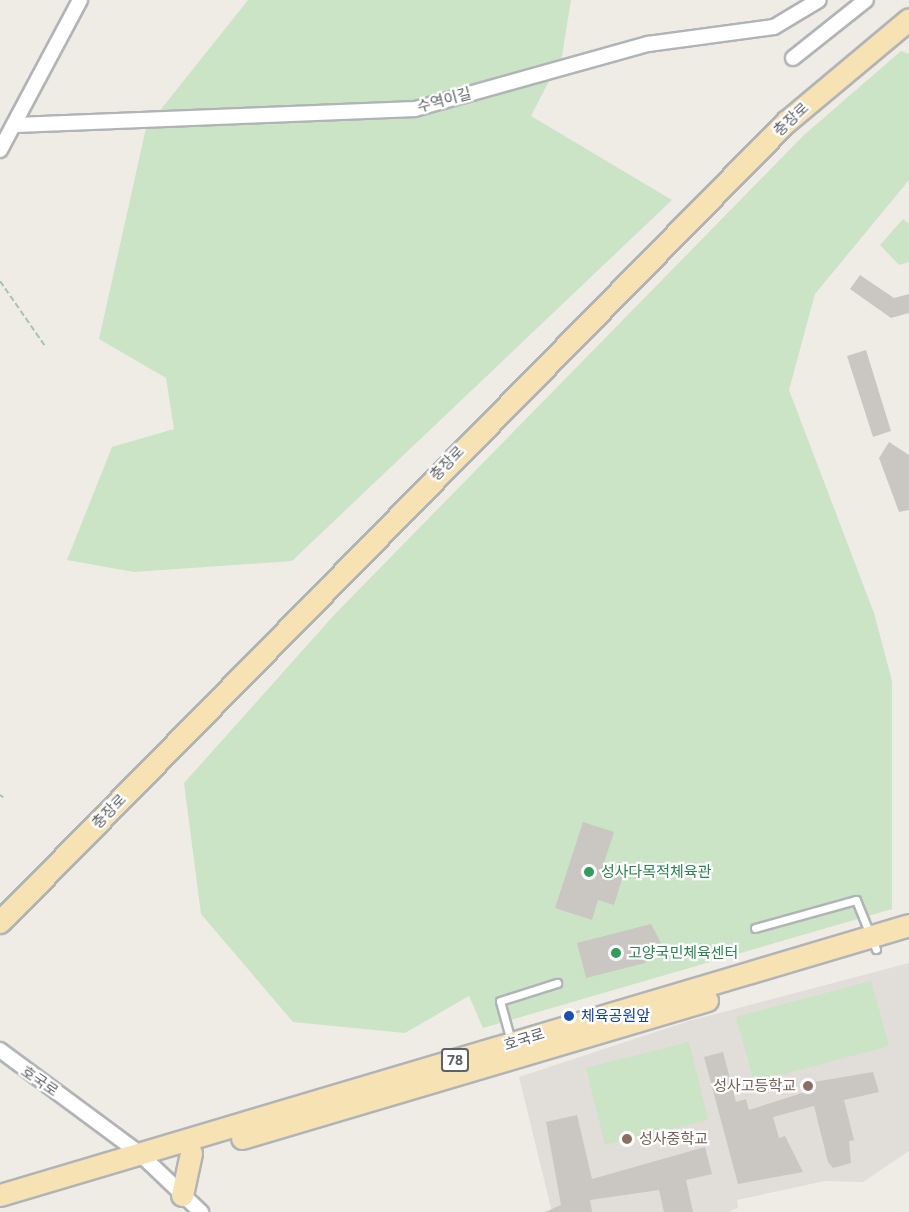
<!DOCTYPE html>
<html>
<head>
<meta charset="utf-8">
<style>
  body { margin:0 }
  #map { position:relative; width:909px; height:1212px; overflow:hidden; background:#efece6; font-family:"Noto Sans","Noto Sans KR",sans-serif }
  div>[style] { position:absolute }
  .education>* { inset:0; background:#e1ddd8 }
  .green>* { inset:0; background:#cae4c5 }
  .building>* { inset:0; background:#cac7c3 }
  .path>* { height:2px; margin-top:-1px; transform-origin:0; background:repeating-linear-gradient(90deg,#a1c6a6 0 6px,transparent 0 9px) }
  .roads { filter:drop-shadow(2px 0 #b1b4b7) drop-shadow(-2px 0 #b1b4b7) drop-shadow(0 2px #b1b4b7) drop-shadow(0 -2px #b1b4b7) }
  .service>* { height:7px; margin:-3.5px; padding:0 3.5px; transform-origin:3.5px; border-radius:3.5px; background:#fff }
  .minor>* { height:14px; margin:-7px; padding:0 7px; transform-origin:7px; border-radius:7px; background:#fff }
  .primary>* { height:21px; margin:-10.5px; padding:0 10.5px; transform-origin:10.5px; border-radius:10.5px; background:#f7e2b3 }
  .dots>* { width:16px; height:16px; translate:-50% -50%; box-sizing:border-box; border:3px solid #fff; border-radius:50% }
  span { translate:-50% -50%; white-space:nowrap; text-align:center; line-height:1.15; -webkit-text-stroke:4.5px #fff; paint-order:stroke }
  .shield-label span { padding:2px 4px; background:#fff; border:2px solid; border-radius:4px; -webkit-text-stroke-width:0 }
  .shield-label { font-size:14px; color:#5e6265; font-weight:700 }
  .street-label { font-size:15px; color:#5e6265 }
  .leisure-label { font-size:15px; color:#27864d }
  .left { translate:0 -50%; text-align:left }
  .transit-label { font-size:15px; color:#164399 }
  .education-label { font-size:15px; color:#785e54 }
  .right { translate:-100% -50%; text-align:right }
</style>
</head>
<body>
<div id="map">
  <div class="education">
    <i style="clip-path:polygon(909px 963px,909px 1151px,863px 1182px,825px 1181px,737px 1200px,738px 1208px,728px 1212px,552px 1212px,519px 1077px,689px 1021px)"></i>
  </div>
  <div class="green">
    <i style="clip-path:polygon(248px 0,571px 0,562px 56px,531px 116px,672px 200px,292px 561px,134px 572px,67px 560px,112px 447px,174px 429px,166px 378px,99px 339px,146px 128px)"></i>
    <i style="clip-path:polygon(901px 51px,909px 54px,909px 180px,815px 294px,789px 390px,874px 613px,892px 681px,892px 909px,483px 1028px,469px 996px,405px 1033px,293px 1022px,201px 914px,184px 783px,335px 614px,804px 135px)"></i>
    <i style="clip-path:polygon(903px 219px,909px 224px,909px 262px,899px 265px,880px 245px)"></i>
    <i style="clip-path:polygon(871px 981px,889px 1046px,754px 1082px,736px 1017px)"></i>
    <i style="clip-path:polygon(689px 1042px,708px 1120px,605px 1145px,586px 1068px)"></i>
  </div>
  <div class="building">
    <i style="clip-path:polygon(860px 275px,894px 298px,909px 294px,909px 313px,891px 318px,850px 289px)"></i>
    <i style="clip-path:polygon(866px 350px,891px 431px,873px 437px,847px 356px)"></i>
    <i style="clip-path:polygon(889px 442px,909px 455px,909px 510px,899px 512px,879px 458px)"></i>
    <i style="clip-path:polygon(583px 822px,614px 832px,602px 869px,623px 876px,614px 905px,598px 900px,592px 920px,555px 908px)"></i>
    <i style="clip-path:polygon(651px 924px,662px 945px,645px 963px,586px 978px,577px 943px)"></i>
    <i style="clip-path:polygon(723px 1052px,736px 1102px,746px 1099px,749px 1110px,815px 1089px,814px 1082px,873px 1072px,879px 1092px,844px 1100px,854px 1140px,849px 1141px,851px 1163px,833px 1168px,828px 1162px,814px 1106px,773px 1117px,779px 1138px,785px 1136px,803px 1172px,738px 1184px,704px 1057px)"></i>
    <i style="clip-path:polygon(577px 1115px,592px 1179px,705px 1147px,712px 1174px,686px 1180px,693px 1212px,664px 1212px,659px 1190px,590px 1200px,592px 1212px,545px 1212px,561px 1205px,546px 1122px)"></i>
  </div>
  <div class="path">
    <i style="left:0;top:281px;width:79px;rotate:55.3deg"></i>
    <i style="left:0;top:795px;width:4px;rotate:34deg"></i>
  </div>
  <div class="roads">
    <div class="service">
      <i style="left:755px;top:928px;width:105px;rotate:-15.5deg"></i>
      <i style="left:856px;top:900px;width:53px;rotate:67.8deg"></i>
      <i style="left:511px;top:1041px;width:41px;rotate:-105.4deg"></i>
      <i style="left:500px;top:1001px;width:60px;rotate:-17.5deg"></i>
    </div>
    <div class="minor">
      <i style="left:793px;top:58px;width:93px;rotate:-38.5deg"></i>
      <i style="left:17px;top:125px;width:398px;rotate:-2.3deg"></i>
      <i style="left:415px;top:109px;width:242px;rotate:-15.6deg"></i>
      <i style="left:648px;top:44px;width:127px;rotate:-7.7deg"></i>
      <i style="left:774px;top:27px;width:52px;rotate:-31deg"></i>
      <i style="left:0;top:150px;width:170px;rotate:-61.9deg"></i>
      <i style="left:0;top:1050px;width:173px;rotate:36.5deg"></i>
      <i style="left:139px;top:1153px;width:86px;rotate:43.6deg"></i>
    </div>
    <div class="primary">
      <i style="left:0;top:922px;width:1122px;rotate:-45.51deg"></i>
      <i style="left:786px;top:122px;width:160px;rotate:-39.9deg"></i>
      <i style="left:242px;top:1138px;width:485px;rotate:-16.5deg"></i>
      <i style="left:0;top:1195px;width:948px;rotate:-16.54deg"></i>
      <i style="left:182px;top:1195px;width:43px;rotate:-77.9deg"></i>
    </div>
  </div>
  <div class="dots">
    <i style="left:589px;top:872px;background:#2e9e5b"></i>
    <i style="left:616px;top:953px;background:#2e9e5b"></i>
    <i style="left:569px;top:1016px;background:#1a4fb4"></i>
    <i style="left:808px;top:1086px;background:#8d6e63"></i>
    <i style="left:627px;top:1139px;background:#8d6e63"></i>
  </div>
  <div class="shield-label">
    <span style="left:455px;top:1060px">78</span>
  </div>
  <div class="street-label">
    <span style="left:444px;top:100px;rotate:-15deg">수역이길</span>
    <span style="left:791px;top:119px;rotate:-43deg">충장로</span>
    <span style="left:447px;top:463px;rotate:-46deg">충장로</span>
    <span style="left:109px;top:811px;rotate:-46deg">충장로</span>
    <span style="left:524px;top:1039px;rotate:-17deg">호국로</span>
    <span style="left:40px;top:1081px;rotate:34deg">호국로</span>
  </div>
  <div class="leisure-label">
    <span class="left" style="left:601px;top:872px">성사다목적체육관</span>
    <span class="left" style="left:628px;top:953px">고양국민체육센터</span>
  </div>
  <div class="transit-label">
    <span class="left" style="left:581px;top:1016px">체육공원앞</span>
  </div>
  <div class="education-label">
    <span class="right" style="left:796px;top:1086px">성사고등학교</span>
    <span class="left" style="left:639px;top:1139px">성사중학교</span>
  </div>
</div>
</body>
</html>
